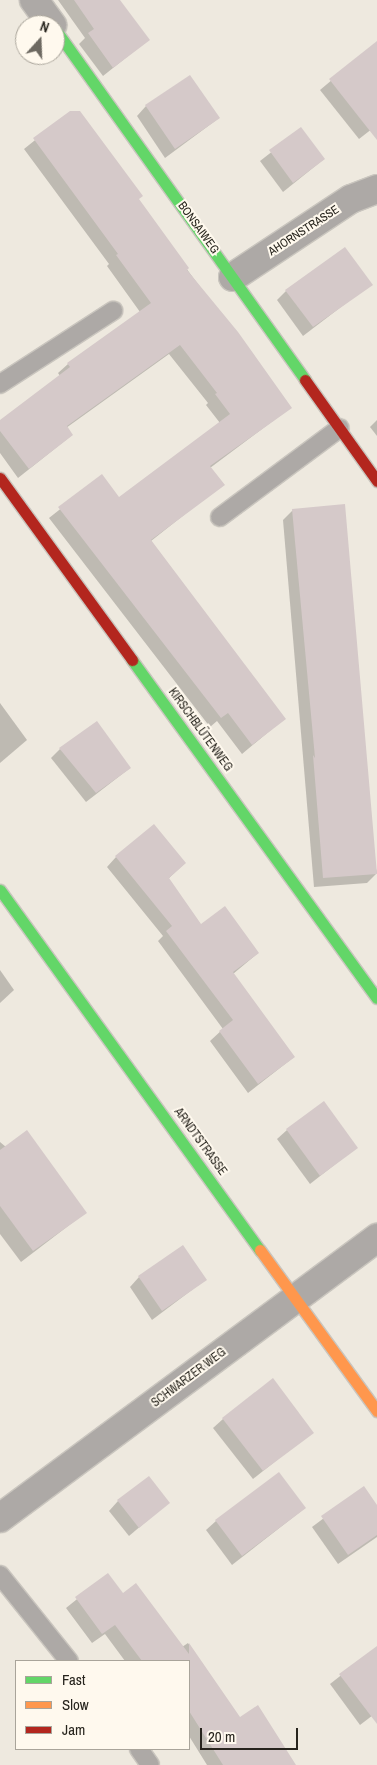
<!DOCTYPE html>
<html>
<head>
<meta charset="utf-8">
<style>
  body { margin:0 }
  #map { position:relative; width:377px; height:1765px; overflow:hidden; background:#eee9df; font-family:"Archivo Narrow",sans-serif }
  div>[style] { position:absolute }
  .shadow>* { inset:0; background:#0003 }
  .building>* { inset:0; background:#d5c9c9 }
  .roads { filter:drop-shadow(1px 0 #c9c5be) drop-shadow(-1px 0 #c9c5be) drop-shadow(0 1px #c9c5be) drop-shadow(0 -1px #c9c5be) }
  .lane>* { height:18px; margin:-9px; padding:0 9px; transform-origin:9px; border-radius:9px; background:#ada9a6 }
  .street>* { height:28px; margin:-14px; padding:0 14px; transform-origin:14px; border-radius:14px; background:#ada9a6 }
  .fast>* { height:11px; margin:-5.5px; padding:0 5.5px; transform-origin:5.5px; border-radius:5.5px; background:#63d668 }
  .slow>* { height:11px; margin:-5.5px; padding:0 5.5px; transform-origin:5.5px; border-radius:5.5px; background:#ff974d }
  .jam>* { height:11px; margin:-5.5px; padding:0 5.5px; transform-origin:5.5px; border-radius:5.5px; background:#b3261e }
  span { translate:-50% -50%; white-space:nowrap; text-align:center; line-height:1.15; -webkit-text-stroke:4px #fff9ee; paint-order:stroke }
  .street-label { font-size:12px; color:#27241d }
  .legend { position:absolute; left:15px; top:1660px; width:175px; height:90px; box-sizing:border-box; background:#fff9ee; border:1px solid #a9a49a; margin:0; padding:6px 9px; list-style:none; font-size:15px; color:#27241d }
  .legend li { display:flex; align-items:center; gap:10px; height:25px }
  .legend b { width:25px; border:1px solid #a9a49a }
  .north { position:absolute; left:15px; top:15px; width:50px; height:50px; box-sizing:border-box; background:#fff9ee; border:1px solid #a9a49a; border-radius:50%; rotate:20deg; font-size:14px; font-weight:700; line-height:20px; text-align:center; color:#27241d }
  .north::after { content:''; display:block; margin:auto; width:18px; height:22px; background:#6d6961; clip-path:polygon(50% 0,100% 100%,50% 72%,0 100%) }
  .scale { position:absolute; left:200px; top:1728px; width:98px; height:22px; box-sizing:border-box; border:2px solid #27241d; border-top:0; padding-left:6px; font-size:15px; line-height:18px; white-space:nowrap; color:#27241d; -webkit-text-stroke:4px #fff9ee; paint-order:stroke }
</style>
</head>
<body>
<div id="map">
  <div class="shadow">
    <i style="clip-path:polygon(58px 0,119px 0,148px 40px,103px 76px,79px 44px,85px 38px)"></i>
    <i style="clip-path:polygon(370px 48px,377px 56px,377px 125px,359px 139px,320px 90px)"></i>
    <i style="clip-path:polygon(146px 106px,219px 118px,165px 158px,137px 116px)"></i>
    <i style="clip-path:polygon(70px 112px,290px 408px,210px 468px,223px 484px,151px 541px,284px 719px,242px 754px,217px 721px,210px 727px,49px 518px,102px 476px,119px 499px,220px 423px,206px 405px,208px 403px,169px 354px,66px 428px,72px 435px,18px 478px,0 453px,0 421px,60px 376px,58px 373px,68px 364px,140px 312px,107px 266px,109px 264px,24px 149px)"></i>
    <i style="clip-path:polygon(301px 129px,324px 159px,283px 192px,260px 161px)"></i>
    <i style="clip-path:polygon(371px 284px,303px 336px,277px 300px,286px 291px)"></i>
    <i style="clip-path:polygon(377px 420px,377px 436px,370px 427px)"></i>
    <i style="clip-path:polygon(293px 510px,377px 873px,367px 883px,314px 887px,283px 520px)"></i>
    <i style="clip-path:polygon(0 703px,27px 740px,0 763px)"></i>
    <i style="clip-path:polygon(60px 749px,130px 768px,86px 802px,51px 758px)"></i>
    <i style="clip-path:polygon(116px 857px,185px 863px,168px 879px,201px 925px,258px 953px,233px 974px,294px 1057px,248px 1093px,210px 1041px,223px 1029px,158px 941px,163px 936px,107px 867px)"></i>
    <i style="clip-path:polygon(0 970px,14px 990px,0 1003px)"></i>
    <i style="clip-path:polygon(287px 1130px,357px 1147px,310px 1184px,277px 1139px)"></i>
    <i style="clip-path:polygon(0 1142px,85px 1213px,21px 1262px,0 1234px)"></i>
    <i style="clip-path:polygon(139px 1277px,205px 1280px,152px 1320px,130px 1287px)"></i>
    <i style="clip-path:polygon(223px 1419px,312px 1432px,253px 1479px,213px 1428px)"></i>
    <i style="clip-path:polygon(364px 1488px,377px 1507px,377px 1537px,338px 1564px,312px 1527px)"></i>
    <i style="clip-path:polygon(118px 1501px,168px 1503px,129px 1536px,109px 1511px)"></i>
    <i style="clip-path:polygon(305px 1508px,232px 1565px,206px 1530px,216px 1521px)"></i>
    <i style="clip-path:polygon(107px 1575px,123px 1595px,182px 1647px,188px 1643px,239px 1719px,286px 1765px,207px 1765px,189px 1736px,189px 1661px,125px 1661px,105px 1634px,92px 1643px,66px 1608px)"></i>
    <i style="clip-path:polygon(377px 1647px,377px 1712px,360px 1725px,330px 1684px)"></i>
  </div>
  <div class="building">
    <i style="clip-path:polygon(74px 0,120px 0,150px 40px,113px 68px,88px 33px,94px 29px)"></i>
    <i style="clip-path:polygon(377px 41px,377px 140px,329px 79px)"></i>
    <i style="clip-path:polygon(190px 75px,220px 118px,175px 149px,145px 105px)"></i>
    <i style="clip-path:polygon(70px 111px,80px 111px,143px 196px,139px 199px,189px 268px,187px 270px,238px 332px,292px 408px,210px 466px,225px 485px,151px 540px,286px 719px,252px 745px,228px 713px,221px 718px,58px 507px,102px 474px,119px 497px,230px 414px,215px 394px,217px 393px,180px 345px,67px 426px,73px 435px,29px 469px,0 431px,0 420px,70px 367px,67px 363px,151px 303px,116px 255px,118px 254px,33px 138px)"></i>
    <i style="clip-path:polygon(301px 127px,325px 159px,293px 183px,269px 150px)"></i>
    <i style="clip-path:polygon(345px 247px,373px 285px,313px 327px,285px 290px)"></i>
    <i style="clip-path:polygon(345px 504px,377px 874px,323px 878px,313px 755px,315px 758px,292px 509px)"></i>
    <i style="clip-path:polygon(97px 721px,131px 768px,96px 793px,59px 748px)"></i>
    <i style="clip-path:polygon(154px 824px,186px 863px,169px 878px,201px 924px,225px 906px,259px 953px,233px 972px,295px 1057px,258px 1084px,219px 1031px,233px 1020px,166px 931px,172px 926px,115px 856px)"></i>
    <i style="clip-path:polygon(324px 1101px,358px 1148px,320px 1176px,286px 1129px)"></i>
    <i style="clip-path:polygon(27px 1130px,87px 1213px,33px 1251px,0 1206px,0 1150px)"></i>
    <i style="clip-path:polygon(183px 1245px,207px 1280px,162px 1311px,138px 1276px)"></i>
    <i style="clip-path:polygon(273px 1378px,314px 1433px,263px 1471px,222px 1418px)"></i>
    <i style="clip-path:polygon(279px 1472px,306px 1508px,242px 1556px,215px 1520px)"></i>
    <i style="clip-path:polygon(149px 1476px,170px 1503px,139px 1528px,117px 1500px)"></i>
    <i style="clip-path:polygon(364px 1486px,377px 1505px,377px 1535px,348px 1555px,321px 1516px)"></i>
    <i style="clip-path:polygon(108px 1573px,123px 1593px,136px 1583px,189px 1654px,189px 1643px,240px 1717px,258px 1705px,296px 1765px,223px 1765px,189px 1711px,189px 1661px,142px 1661px,115px 1625px,102px 1634px,75px 1597px)"></i>
    <i style="clip-path:polygon(377px 1646px,377px 1724px,339px 1674px)"></i>
  </div>
  <div class="roads">
    <div class="lane">
      <i style="left:0;top:384px;width:135px;rotate:-32.9deg"></i>
      <i style="left:220px;top:517px;width:149px;rotate:-36.6deg"></i>
      <i style="left:0;top:1575px;width:110px;rotate:51.3deg"></i>
      <i style="left:139px;top:1749px;width:19px;rotate:55deg"></i>
    </div>
    <div class="street">
      <i style="left:34px;top:0;width:31px;rotate:54deg"></i>
      <i style="left:233px;top:277px;width:141px;rotate:-33.5deg"></i>
      <i style="left:351px;top:199px;width:28px;rotate:-21deg"></i>
      <i style="left:0;top:1518px;width:470px;rotate:-36.6deg"></i>
    </div>
    <div class="fast">
      <i style="left:55px;top:29px;width:431px;rotate:54.5deg"></i>
      <i style="left:132px;top:660px;width:417px;rotate:54.1deg"></i>
      <i style="left:0;top:890px;width:444px;rotate:54.2deg"></i>
    </div>
    <div class="slow">
      <i style="left:260px;top:1250px;width:199px;rotate:54deg"></i>
    </div>
    <div class="jam">
      <i style="left:305px;top:380px;width:124px;rotate:54.5deg"></i>
      <i style="left:0;top:478px;width:225px;rotate:54deg"></i>
    </div>
  </div>
  <div class="street-label">
    <span style="left:198px;top:228px;rotate:54deg">BONSAIWEG</span>
    <span style="left:304px;top:231px;rotate:-33deg">AHORNSTRASSE</span>
    <span style="left:200px;top:730px;rotate:54deg">KIRSCHBLÜTENWEG</span>
    <span style="left:200px;top:1142px;rotate:54deg">ARNDTSTRASSE</span>
    <span style="left:189px;top:1378px;rotate:-37deg">SCHWARZER WEG</span>
  </div>
  <ul class="legend">
  <li><b style="height:6px;background:#63d668"></b>Fast</li>
  <li><b style="height:6px;background:#ff974d"></b>Slow</li>
  <li><b style="height:6px;background:#b3261e"></b>Jam</li>
  </ul>
  <div class="north">N</div>
  <div class="scale">20 m</div>
</div>
</body>
</html>
